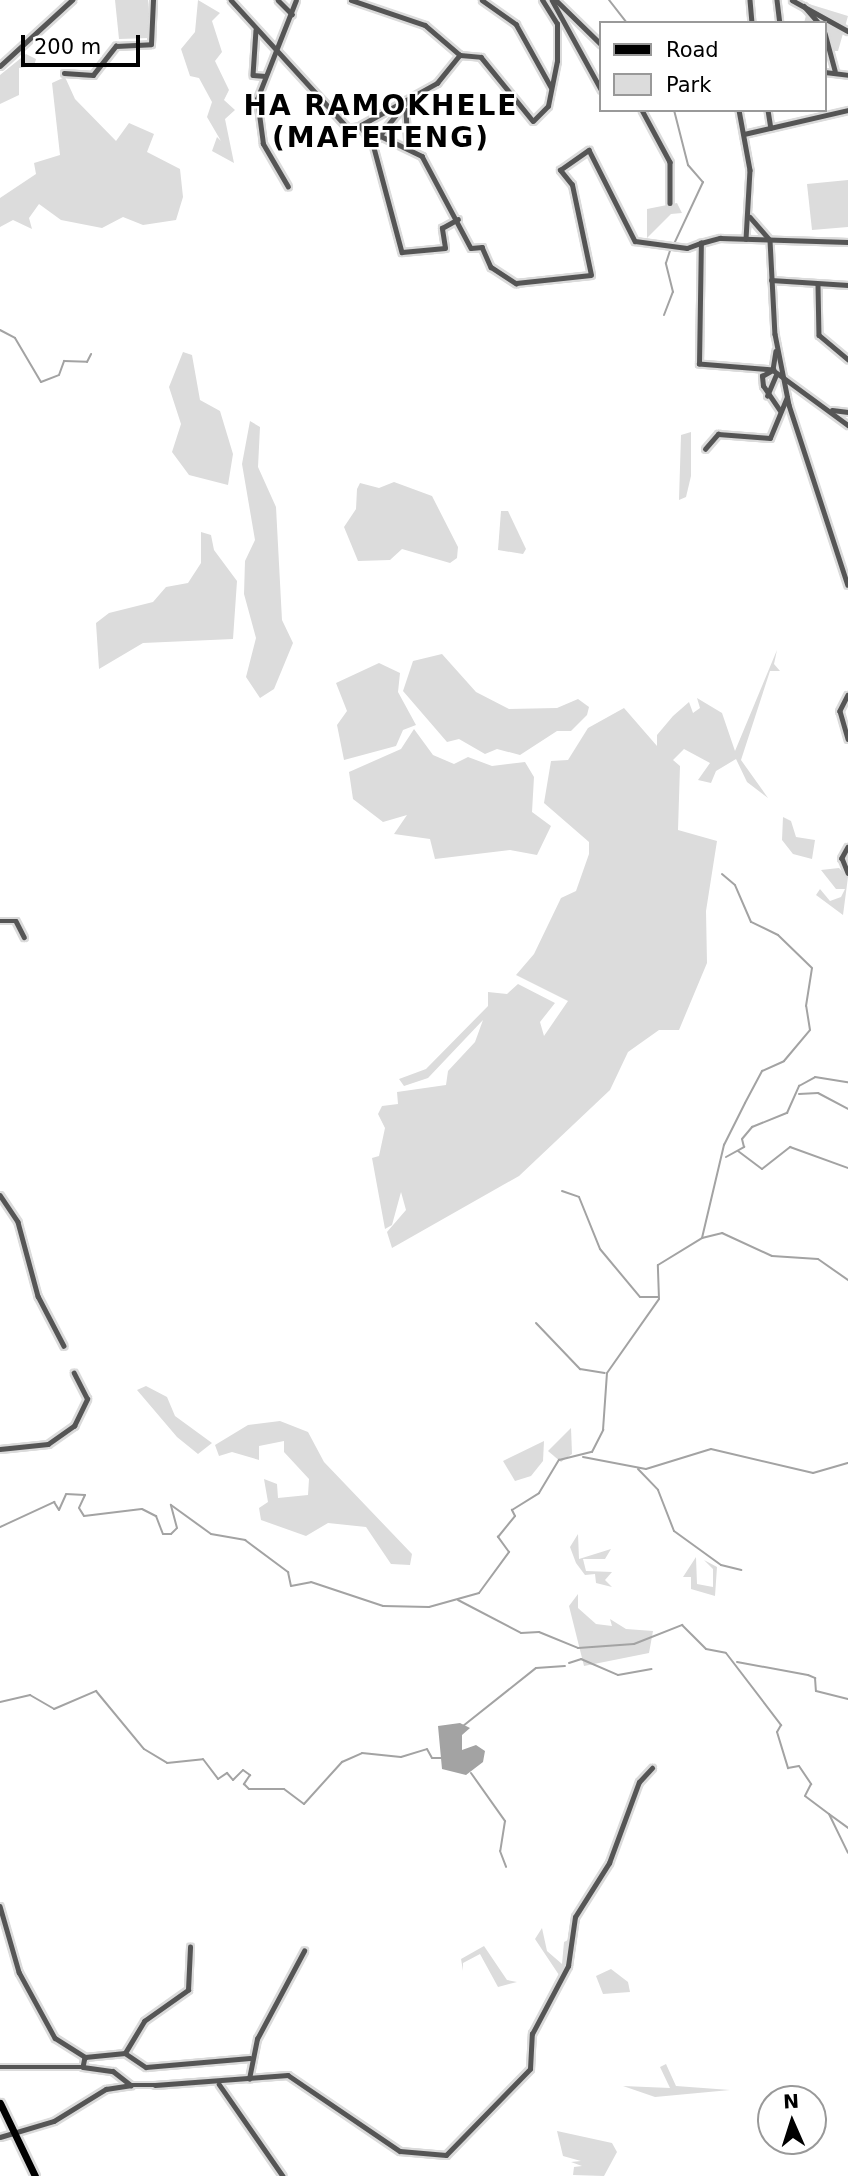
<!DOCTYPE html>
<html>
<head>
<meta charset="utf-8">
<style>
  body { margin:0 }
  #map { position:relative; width:848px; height:2176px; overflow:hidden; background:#fff; font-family:"DejaVu Sans",sans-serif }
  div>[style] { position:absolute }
  .green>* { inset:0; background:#dcdcdc }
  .water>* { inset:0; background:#a3a3a3 }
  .stream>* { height:2px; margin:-1px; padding:0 1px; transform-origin:1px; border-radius:1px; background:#a3a3a3 }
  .roads { filter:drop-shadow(2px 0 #dbdbdb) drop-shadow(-2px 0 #dbdbdb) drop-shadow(0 2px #dbdbdb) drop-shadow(0 -2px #dbdbdb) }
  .street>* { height:4.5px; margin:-2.25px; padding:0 2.25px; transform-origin:2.25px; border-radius:2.25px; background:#555 }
  .primary>* { height:7px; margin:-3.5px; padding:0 3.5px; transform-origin:3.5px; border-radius:3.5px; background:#000 }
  span { translate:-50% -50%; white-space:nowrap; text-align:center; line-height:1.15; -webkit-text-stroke:5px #fff; paint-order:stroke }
  .district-label { font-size:28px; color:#000; font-weight:700; letter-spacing:2px }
  .legend { position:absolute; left:599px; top:21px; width:228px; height:91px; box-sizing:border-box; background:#fff; border:2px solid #999; margin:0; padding:9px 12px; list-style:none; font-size:21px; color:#000 }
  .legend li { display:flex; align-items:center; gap:14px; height:35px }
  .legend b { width:35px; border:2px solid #999 }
  .north { position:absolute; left:757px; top:2085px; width:70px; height:70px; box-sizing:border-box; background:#fff; border:2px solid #999; border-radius:50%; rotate:357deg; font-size:19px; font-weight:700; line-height:28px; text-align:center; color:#000 }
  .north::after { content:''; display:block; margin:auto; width:24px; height:32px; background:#000; clip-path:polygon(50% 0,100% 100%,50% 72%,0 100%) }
  .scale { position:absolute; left:21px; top:35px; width:119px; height:32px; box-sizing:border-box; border:4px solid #000; border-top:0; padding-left:9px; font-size:21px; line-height:24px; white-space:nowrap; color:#000; -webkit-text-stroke:5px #fff; paint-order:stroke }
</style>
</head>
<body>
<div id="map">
  <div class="green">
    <i style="clip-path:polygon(115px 0,148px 0,149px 38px,119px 39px)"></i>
    <i style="clip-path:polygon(198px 0,220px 13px,212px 21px,222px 52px,215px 61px,229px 90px,224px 100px,235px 110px,225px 119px,234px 163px,212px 151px,217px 137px,221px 141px,207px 117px,212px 102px,199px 78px,190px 76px,181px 49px,195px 32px)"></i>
    <i style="clip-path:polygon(809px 4px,848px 16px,838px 51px,825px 51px,825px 23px,804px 23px)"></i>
    <i style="clip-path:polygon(26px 54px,36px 59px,34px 66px,19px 68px,19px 95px,0 104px,0 75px)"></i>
    <i style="clip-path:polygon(65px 77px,75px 99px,116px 141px,129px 123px,154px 134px,147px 152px,180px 169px,183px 197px,176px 220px,143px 225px,123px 217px,102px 228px,61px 220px,39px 204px,29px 218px,32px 229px,13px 220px,0 227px,0 198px,36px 174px,34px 163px,60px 155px,52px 83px)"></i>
    <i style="clip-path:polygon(848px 180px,848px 227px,812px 230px,807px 184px)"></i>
    <i style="clip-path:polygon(677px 203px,682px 213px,671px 214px,647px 238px,647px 209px)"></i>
    <i style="clip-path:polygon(183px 352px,192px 355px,200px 400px,220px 411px,233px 454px,228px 485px,189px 475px,172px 452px,181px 424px,169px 387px)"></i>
    <i style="clip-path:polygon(250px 421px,260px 427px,258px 467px,276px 507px,282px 620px,293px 643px,274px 689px,260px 698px,246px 677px,256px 638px,244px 594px,245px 561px,255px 540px,242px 464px)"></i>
    <i style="clip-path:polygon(691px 432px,691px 476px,686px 497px,679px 500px,681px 435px)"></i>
    <i style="clip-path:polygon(394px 482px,432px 496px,458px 547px,457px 558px,450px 563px,402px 549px,390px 560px,358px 561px,344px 527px,356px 509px,357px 489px,360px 483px,379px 488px)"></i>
    <i style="clip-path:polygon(501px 511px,508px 511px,526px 549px,523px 554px,498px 550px)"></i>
    <i style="clip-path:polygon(201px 532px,211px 535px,214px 550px,237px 581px,233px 639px,143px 643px,99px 669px,96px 623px,109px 613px,153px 602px,166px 587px,188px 583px,201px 563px)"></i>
    <i style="clip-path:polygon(777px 650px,774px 664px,780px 671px,770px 671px,741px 760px,768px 798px,747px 782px,736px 759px,716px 771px,711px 783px,698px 780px,710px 763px,684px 749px,673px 760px,680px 766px,678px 830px,717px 841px,706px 911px,707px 963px,679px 1030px,659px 1030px,628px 1052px,610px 1090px,519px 1176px,392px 1248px,387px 1232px,406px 1210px,401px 1192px,392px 1225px,385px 1229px,372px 1158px,379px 1156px,385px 1128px,378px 1114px,382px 1106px,398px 1104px,397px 1092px,446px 1085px,448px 1071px,475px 1042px,483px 1020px,428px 1078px,404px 1086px,399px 1079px,426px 1069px,488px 1006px,488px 992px,507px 994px,518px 984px,555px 1003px,540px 1022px,544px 1036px,568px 1001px,516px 975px,534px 954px,561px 898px,576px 891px,589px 854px,589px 842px,544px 803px,551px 761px,568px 760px,588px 728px,624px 708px,657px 746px,657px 735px,673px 716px,689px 702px,693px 713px,700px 708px,697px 698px,722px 713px,735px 751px)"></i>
    <i style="clip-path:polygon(442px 654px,476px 692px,509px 709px,557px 708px,578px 699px,589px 707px,587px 715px,571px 731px,557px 731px,520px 755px,497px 749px,485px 754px,459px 739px,447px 742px,403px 691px,413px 661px)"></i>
    <i style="clip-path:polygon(379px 663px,400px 673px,398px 692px,416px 725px,403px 730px,396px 746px,344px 760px,337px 725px,347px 711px,336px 683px)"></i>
    <i style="clip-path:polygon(414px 729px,433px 755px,454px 764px,468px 757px,492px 766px,525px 762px,534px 777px,532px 812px,551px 826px,537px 855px,510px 850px,435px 859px,430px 839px,394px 834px,407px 815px,383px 822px,353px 799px,349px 772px,401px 749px)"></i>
    <i style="clip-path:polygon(783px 817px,791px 821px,796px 837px,815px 840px,812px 859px,793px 854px,782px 840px)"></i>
    <i style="clip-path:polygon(839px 868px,848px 877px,843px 915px,816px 895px,820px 889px,830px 901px,841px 897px,845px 889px,836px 889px,821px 870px)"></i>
    <i style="clip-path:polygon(146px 1386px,167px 1397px,175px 1416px,212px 1443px,198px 1454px,177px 1437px,137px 1390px)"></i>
    <i style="clip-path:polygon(280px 1421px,308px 1432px,324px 1462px,412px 1554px,410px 1565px,391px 1564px,366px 1527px,328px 1523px,306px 1536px,261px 1520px,259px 1508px,268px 1502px,264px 1479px,277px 1484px,278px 1498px,308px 1495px,309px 1479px,284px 1452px,284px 1441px,259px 1446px,259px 1460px,232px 1452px,219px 1456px,215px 1445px,248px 1425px)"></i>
    <i style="clip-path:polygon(571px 1428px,572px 1454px,561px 1462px,548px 1451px)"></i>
    <i style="clip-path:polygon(544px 1441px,543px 1461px,531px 1476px,515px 1481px,503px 1461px)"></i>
    <i style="clip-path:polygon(578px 1534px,579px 1559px,611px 1549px,605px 1559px,583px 1559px,586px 1571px,612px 1572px,605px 1580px,612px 1587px,596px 1583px,595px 1574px,585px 1575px,576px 1563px,570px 1547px)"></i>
    <i style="clip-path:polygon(696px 1557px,697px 1584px,713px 1587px,713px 1569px,704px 1560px,717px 1567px,715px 1596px,691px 1589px,691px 1577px,683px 1577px)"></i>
    <i style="clip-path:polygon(578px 1594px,578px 1608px,596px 1624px,612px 1626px,610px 1619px,626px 1629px,653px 1631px,649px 1653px,584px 1666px,569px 1606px)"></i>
    <i style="clip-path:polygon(542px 1928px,547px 1951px,562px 1964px,564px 1942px,572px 1938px,568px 1966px,546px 2007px,559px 1975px,535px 1939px)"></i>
    <i style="clip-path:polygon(484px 1946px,507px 1980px,517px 1982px,498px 1987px,480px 1954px,463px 1963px,463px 1971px,461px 1959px)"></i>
    <i style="clip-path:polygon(611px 1969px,628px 1982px,630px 1992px,603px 1994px,596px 1976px)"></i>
    <i style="clip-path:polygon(666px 2064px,676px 2086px,730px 2090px,655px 2097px,623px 2086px,670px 2088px,660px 2067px)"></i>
    <i style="clip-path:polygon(557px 2131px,612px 2143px,617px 2152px,604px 2176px,573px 2175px,574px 2167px,582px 2166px,571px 2162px,581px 2161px,563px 2156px)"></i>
  </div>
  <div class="water">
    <i style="clip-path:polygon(460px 1723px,470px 1728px,462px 1735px,462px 1750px,476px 1745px,485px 1751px,483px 1762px,466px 1775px,442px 1769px,438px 1726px)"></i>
  </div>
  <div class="stream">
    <i style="left:609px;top:0;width:29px;rotate:52deg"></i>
    <i style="left:674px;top:110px;width:57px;rotate:75.7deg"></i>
    <i style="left:688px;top:165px;width:23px;rotate:49deg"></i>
    <i style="left:703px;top:182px;width:68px;rotate:115.1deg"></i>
    <i style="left:664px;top:315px;width:25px;rotate:-69deg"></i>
    <i style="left:673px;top:292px;width:30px;rotate:-104deg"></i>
    <i style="left:666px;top:263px;width:16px;rotate:-72deg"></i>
    <i style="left:0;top:330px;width:17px;rotate:28deg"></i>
    <i style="left:15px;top:338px;width:51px;rotate:59.4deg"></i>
    <i style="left:41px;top:382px;width:19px;rotate:-21deg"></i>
    <i style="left:59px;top:375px;width:15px;rotate:-70deg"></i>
    <i style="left:64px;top:361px;width:23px;rotate:2deg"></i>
    <i style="left:87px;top:362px;width:9px;rotate:-63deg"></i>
    <i style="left:799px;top:1094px;width:19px;rotate:-3deg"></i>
    <i style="left:818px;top:1093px;width:34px;rotate:28deg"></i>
    <i style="left:738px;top:1151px;width:30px;rotate:37deg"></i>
    <i style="left:762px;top:1169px;width:36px;rotate:-38deg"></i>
    <i style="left:790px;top:1147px;width:62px;rotate:19.9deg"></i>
    <i style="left:726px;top:1157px;width:21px;rotate:-29deg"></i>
    <i style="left:744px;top:1147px;width:8px;rotate:-104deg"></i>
    <i style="left:742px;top:1139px;width:16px;rotate:-50deg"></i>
    <i style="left:752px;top:1127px;width:38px;rotate:-22deg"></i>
    <i style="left:787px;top:1113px;width:30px;rotate:-66deg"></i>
    <i style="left:799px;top:1086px;width:18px;rotate:-29deg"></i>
    <i style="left:815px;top:1077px;width:33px;rotate:9deg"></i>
    <i style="left:562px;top:1191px;width:18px;rotate:19deg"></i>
    <i style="left:579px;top:1197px;width:56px;rotate:68deg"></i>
    <i style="left:600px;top:1249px;width:62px;rotate:50.2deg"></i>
    <i style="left:640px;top:1297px;width:18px"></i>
    <i style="left:702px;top:1238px;width:21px;rotate:-14deg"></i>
    <i style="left:722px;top:1233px;width:55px;rotate:24.7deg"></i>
    <i style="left:772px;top:1256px;width:46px;rotate:3.7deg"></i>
    <i style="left:818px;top:1259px;width:37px;rotate:35deg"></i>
    <i style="left:536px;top:1323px;width:64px;rotate:46.3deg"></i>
    <i style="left:580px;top:1369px;width:25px;rotate:9deg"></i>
    <i style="left:583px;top:1457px;width:64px;rotate:10.8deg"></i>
    <i style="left:646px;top:1469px;width:68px;rotate:-17.1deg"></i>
    <i style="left:711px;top:1449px;width:105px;rotate:13.2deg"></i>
    <i style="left:813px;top:1473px;width:36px;rotate:-16deg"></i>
    <i style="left:638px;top:1469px;width:29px;rotate:46deg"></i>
    <i style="left:658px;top:1490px;width:44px;rotate:68.7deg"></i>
    <i style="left:674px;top:1531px;width:58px;rotate:35.9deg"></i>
    <i style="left:721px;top:1565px;width:21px;rotate:14deg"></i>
    <i style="left:0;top:1527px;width:60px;rotate:-24.8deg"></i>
    <i style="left:54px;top:1502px;width:9px;rotate:58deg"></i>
    <i style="left:59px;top:1510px;width:17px;rotate:-66deg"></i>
    <i style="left:66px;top:1494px;width:19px;rotate:3deg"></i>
    <i style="left:85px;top:1495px;width:14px;rotate:115deg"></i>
    <i style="left:79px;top:1508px;width:9px;rotate:58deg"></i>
    <i style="left:84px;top:1516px;width:58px;rotate:-6.9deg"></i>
    <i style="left:142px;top:1509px;width:16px;rotate:27deg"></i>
    <i style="left:156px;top:1516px;width:19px;rotate:69deg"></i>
    <i style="left:163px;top:1534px;width:8px"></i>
    <i style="left:171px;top:1534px;width:8px;rotate:-45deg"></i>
    <i style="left:177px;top:1528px;width:24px;rotate:-105deg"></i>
    <i style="left:171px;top:1505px;width:49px;rotate:35.9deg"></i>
    <i style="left:211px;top:1534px;width:35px;rotate:10deg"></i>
    <i style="left:245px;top:1540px;width:54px;rotate:36.7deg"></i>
    <i style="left:288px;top:1572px;width:14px;rotate:78deg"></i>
    <i style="left:291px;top:1586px;width:20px;rotate:-11deg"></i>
    <i style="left:311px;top:1582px;width:76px;rotate:18.4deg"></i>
    <i style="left:383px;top:1606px;width:46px;rotate:1.2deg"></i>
    <i style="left:429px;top:1607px;width:52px;rotate:-15.6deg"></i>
    <i style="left:479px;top:1593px;width:51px;rotate:-53.8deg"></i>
    <i style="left:509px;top:1552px;width:19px;rotate:-126deg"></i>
    <i style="left:498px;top:1537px;width:27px;rotate:-51deg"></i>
    <i style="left:515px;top:1516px;width:7px;rotate:-117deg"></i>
    <i style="left:512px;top:1510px;width:32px;rotate:-32deg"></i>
    <i style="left:539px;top:1493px;width:39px;rotate:-59deg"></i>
    <i style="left:559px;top:1460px;width:34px;rotate:-14deg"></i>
    <i style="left:592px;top:1452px;width:25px;rotate:-63deg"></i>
    <i style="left:603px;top:1430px;width:57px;rotate:-86deg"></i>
    <i style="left:607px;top:1373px;width:90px;rotate:-54.9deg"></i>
    <i style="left:659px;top:1299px;width:34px;rotate:-92deg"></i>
    <i style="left:658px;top:1265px;width:52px;rotate:-31.5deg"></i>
    <i style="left:702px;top:1238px;width:96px;rotate:-76.7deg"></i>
    <i style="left:724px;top:1145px;width:47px;rotate:-63.4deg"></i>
    <i style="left:745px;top:1103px;width:36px;rotate:-62deg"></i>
    <i style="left:762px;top:1071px;width:24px;rotate:-24deg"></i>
    <i style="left:784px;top:1061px;width:40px;rotate:-50deg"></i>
    <i style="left:810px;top:1030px;width:24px;rotate:-99deg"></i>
    <i style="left:806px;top:1006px;width:38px;rotate:-81deg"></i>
    <i style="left:812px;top:968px;width:47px;rotate:-135.9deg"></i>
    <i style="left:778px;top:935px;width:30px;rotate:-154deg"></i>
    <i style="left:751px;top:922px;width:40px;rotate:-113.4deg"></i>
    <i style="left:735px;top:885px;width:17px;rotate:-140deg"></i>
    <i style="left:458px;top:1600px;width:71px;rotate:27.6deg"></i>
    <i style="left:521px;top:1633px;width:18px;rotate:-3deg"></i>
    <i style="left:539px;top:1632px;width:42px;rotate:22.3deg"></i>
    <i style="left:578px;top:1648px;width:56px;rotate:-4.1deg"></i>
    <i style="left:634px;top:1644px;width:52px;rotate:-21.6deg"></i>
    <i style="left:682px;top:1625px;width:34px;rotate:45deg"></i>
    <i style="left:706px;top:1649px;width:20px;rotate:11deg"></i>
    <i style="left:726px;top:1653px;width:91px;rotate:52.6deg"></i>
    <i style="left:781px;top:1725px;width:8px;rotate:120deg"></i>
    <i style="left:777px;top:1732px;width:38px;rotate:73deg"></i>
    <i style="left:788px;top:1768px;width:11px;rotate:-10deg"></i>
    <i style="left:799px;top:1766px;width:22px;rotate:56deg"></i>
    <i style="left:811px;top:1784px;width:13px;rotate:117deg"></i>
    <i style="left:805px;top:1796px;width:30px;rotate:37deg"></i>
    <i style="left:829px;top:1814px;width:43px;rotate:64deg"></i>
    <i style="left:737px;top:1662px;width:72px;rotate:10.4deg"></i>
    <i style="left:808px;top:1675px;width:8px;rotate:23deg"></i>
    <i style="left:815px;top:1678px;width:13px;rotate:86deg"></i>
    <i style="left:816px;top:1691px;width:33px;rotate:14deg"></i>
    <i style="left:569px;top:1663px;width:13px;rotate:-18deg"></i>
    <i style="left:581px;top:1659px;width:40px;rotate:23.4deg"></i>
    <i style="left:618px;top:1675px;width:34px;rotate:-10deg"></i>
    <i style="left:0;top:1702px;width:31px;rotate:-13deg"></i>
    <i style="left:30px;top:1695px;width:28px;rotate:30deg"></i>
    <i style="left:54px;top:1709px;width:46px;rotate:-23.2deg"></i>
    <i style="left:96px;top:1691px;width:75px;rotate:50.4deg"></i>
    <i style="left:144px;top:1749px;width:27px;rotate:31deg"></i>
    <i style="left:167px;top:1763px;width:36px;rotate:-6deg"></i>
    <i style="left:203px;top:1759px;width:25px;rotate:53deg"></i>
    <i style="left:218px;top:1779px;width:11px;rotate:-34deg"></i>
    <i style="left:227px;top:1773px;width:9px;rotate:49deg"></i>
    <i style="left:233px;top:1780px;width:14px;rotate:-45deg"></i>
    <i style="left:243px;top:1770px;width:9px;rotate:36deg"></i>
    <i style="left:250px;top:1775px;width:11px;rotate:124deg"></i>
    <i style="left:244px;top:1784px;width:7px;rotate:45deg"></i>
    <i style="left:249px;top:1789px;width:35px"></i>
    <i style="left:284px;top:1789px;width:25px;rotate:37deg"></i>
    <i style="left:304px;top:1804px;width:57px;rotate:-47.9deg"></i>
    <i style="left:342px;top:1762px;width:22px;rotate:-24deg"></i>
    <i style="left:362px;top:1753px;width:39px;rotate:6deg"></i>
    <i style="left:401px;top:1757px;width:27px;rotate:-17deg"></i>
    <i style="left:427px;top:1749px;width:10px;rotate:61deg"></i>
    <i style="left:432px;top:1758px;width:10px"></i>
    <i style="left:463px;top:1726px;width:93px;rotate:-38.5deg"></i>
    <i style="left:536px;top:1668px;width:29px;rotate:-4deg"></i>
    <i style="left:471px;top:1773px;width:59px;rotate:54.7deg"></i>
    <i style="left:505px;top:1821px;width:30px;rotate:99deg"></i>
    <i style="left:500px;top:1851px;width:17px;rotate:69deg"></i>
    <i style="left:829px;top:1814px;width:24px;rotate:36deg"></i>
  </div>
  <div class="roads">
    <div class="street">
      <i style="left:231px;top:0;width:173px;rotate:47.6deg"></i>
      <i style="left:348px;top:128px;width:12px;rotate:-9deg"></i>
      <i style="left:360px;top:126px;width:22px;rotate:54deg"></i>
      <i style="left:373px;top:144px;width:112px;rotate:75deg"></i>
      <i style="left:402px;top:252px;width:43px;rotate:-5.3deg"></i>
      <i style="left:445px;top:248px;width:20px;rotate:-99deg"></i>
      <i style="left:442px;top:228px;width:18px;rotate:-29deg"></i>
      <i style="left:278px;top:0;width:20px;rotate:45deg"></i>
      <i style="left:351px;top:0;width:78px;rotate:18.7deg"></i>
      <i style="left:425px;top:25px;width:46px;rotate:40.6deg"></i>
      <i style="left:460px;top:55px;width:21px;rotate:5deg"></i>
      <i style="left:481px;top:57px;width:82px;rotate:50.9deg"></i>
      <i style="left:533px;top:121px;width:21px;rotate:-45deg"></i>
      <i style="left:548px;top:106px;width:46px;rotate:-78.7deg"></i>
      <i style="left:557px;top:61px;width:37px;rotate:-90deg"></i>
      <i style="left:557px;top:24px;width:28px;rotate:-122deg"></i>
      <i style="left:482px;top:0;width:42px;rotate:35.2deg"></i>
      <i style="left:516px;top:24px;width:72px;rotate:60.9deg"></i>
      <i style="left:552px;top:0;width:102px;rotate:61.2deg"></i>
      <i style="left:556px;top:0;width:63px;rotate:44.4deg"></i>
      <i style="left:750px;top:0;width:23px;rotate:85deg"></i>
      <i style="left:777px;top:0;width:23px;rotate:83deg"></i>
      <i style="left:792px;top:0;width:64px;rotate:29deg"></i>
      <i style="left:804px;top:6px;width:23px;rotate:49deg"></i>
      <i style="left:256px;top:30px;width:45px;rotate:93.8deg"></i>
      <i style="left:253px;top:75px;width:12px;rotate:5deg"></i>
      <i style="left:825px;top:33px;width:39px;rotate:75deg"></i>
      <i style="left:0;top:66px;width:98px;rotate:-42.5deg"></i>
      <i style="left:825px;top:72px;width:23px;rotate:7deg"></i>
      <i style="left:64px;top:73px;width:29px;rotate:4deg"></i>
      <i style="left:93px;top:75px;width:37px;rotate:-52deg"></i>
      <i style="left:116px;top:46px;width:35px;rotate:-3deg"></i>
      <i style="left:151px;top:44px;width:44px;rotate:-87.4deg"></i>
      <i style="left:406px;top:110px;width:36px;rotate:87deg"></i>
      <i style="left:642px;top:110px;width:59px;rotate:61.7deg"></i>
      <i style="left:670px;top:162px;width:41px;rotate:90deg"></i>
      <i style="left:739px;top:110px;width:61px;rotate:79.6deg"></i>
      <i style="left:750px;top:170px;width:69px;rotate:93.3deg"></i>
      <i style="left:768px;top:110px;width:18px;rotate:81deg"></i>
      <i style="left:361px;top:125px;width:87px;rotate:-28.9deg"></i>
      <i style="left:437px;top:83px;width:36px;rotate:-51deg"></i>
      <i style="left:360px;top:126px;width:69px;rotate:25.8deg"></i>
      <i style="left:422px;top:156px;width:104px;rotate:62deg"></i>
      <i style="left:471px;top:248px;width:11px;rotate:-5deg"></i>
      <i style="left:482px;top:247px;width:22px;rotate:66deg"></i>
      <i style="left:491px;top:267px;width:30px;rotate:33deg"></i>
      <i style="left:516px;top:283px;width:75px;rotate:-6.1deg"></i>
      <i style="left:591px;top:275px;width:92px;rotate:-101.9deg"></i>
      <i style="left:572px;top:185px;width:19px;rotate:-129deg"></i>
      <i style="left:560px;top:170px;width:35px;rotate:-35deg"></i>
      <i style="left:589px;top:150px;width:102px;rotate:63.2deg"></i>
      <i style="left:635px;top:241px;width:52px;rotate:7.7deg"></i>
      <i style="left:687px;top:248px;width:15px;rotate:-20deg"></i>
      <i style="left:744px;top:134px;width:107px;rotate:-13deg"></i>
      <i style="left:373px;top:144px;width:55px;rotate:-51.7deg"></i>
      <i style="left:288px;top:187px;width:50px;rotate:-120.2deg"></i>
      <i style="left:263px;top:144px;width:45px;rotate:-97.6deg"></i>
      <i style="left:257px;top:99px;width:106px;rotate:-68.5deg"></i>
      <i style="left:750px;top:217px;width:30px;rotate:49deg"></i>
      <i style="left:770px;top:240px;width:94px;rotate:87deg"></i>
      <i style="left:775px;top:334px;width:72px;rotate:78.8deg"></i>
      <i style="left:789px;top:405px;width:189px;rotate:71.9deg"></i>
      <i style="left:771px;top:280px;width:77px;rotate:3.7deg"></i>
      <i style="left:818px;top:285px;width:50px;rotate:88.9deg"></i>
      <i style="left:819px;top:335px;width:38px;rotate:40deg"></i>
      <i style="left:776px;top:351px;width:19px;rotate:99deg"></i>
      <i style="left:773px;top:370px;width:74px;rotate:-175.4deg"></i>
      <i style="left:699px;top:364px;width:121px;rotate:-89.1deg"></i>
      <i style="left:701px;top:243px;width:20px;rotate:-15deg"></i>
      <i style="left:720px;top:238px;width:128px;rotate:1.8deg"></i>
      <i style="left:767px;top:396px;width:23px;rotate:-67deg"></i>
      <i style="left:832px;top:410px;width:16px;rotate:7deg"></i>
      <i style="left:780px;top:411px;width:30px;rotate:-124deg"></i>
      <i style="left:763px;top:386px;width:10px;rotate:-96deg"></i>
      <i style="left:762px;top:376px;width:13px;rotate:-29deg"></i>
      <i style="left:773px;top:370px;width:93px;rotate:36.3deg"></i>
      <i style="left:705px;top:449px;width:20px;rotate:-49deg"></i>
      <i style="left:718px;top:434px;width:52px;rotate:4.4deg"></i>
      <i style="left:770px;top:438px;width:44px;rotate:-67.5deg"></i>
      <i style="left:848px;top:695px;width:18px;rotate:117deg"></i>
      <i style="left:840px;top:711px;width:29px;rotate:74deg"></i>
      <i style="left:848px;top:847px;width:13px;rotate:119deg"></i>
      <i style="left:842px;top:858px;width:16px;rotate:68deg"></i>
      <i style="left:0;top:921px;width:16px"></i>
      <i style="left:16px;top:921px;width:18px;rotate:63deg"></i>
      <i style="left:0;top:1195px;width:32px;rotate:56deg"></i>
      <i style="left:18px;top:1222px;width:77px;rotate:74.9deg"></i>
      <i style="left:38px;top:1296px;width:56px;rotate:62.5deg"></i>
      <i style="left:0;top:1449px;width:48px;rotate:-5.9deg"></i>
      <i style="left:48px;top:1444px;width:32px;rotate:-35deg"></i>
      <i style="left:74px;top:1426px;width:30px;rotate:-64deg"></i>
      <i style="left:87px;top:1399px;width:29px;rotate:-117deg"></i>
      <i style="left:0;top:1906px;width:69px;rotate:73.9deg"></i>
      <i style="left:19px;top:1972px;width:75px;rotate:61.4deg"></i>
      <i style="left:55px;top:2038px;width:36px;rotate:32deg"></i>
      <i style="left:85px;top:2057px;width:10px;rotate:101deg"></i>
      <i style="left:125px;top:2053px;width:37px;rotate:-59deg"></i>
      <i style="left:144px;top:2021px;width:54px;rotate:-35.2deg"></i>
      <i style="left:188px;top:1990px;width:43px;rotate:-87.3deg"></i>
      <i style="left:85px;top:2057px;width:40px;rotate:-5.7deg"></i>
      <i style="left:125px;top:2053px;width:25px;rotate:34deg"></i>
      <i style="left:146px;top:2067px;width:104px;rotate:-4.9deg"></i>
      <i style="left:0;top:2067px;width:83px"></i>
      <i style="left:83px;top:2067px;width:30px;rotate:8deg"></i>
      <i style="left:113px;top:2071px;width:23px;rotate:38deg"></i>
      <i style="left:131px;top:2085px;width:24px"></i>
      <i style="left:155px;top:2085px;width:133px;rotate:-4.3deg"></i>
      <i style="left:288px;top:2075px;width:135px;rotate:34.2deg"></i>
      <i style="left:400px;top:2151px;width:46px;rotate:5deg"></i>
      <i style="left:446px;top:2155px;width:120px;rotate:-45.7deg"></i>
      <i style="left:530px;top:2069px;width:35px;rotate:-87deg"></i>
      <i style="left:532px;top:2034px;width:77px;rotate:-62.1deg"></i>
      <i style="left:568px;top:1966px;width:49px;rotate:-81.9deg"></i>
      <i style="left:575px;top:1917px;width:64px;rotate:-57.8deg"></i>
      <i style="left:609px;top:1863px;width:86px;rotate:-69.7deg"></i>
      <i style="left:639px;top:1782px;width:19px;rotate:-47deg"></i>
      <i style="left:249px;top:2079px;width:41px;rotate:-78.7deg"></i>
      <i style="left:257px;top:2039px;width:100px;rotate:-61.9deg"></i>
      <i style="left:219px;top:2084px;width:112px;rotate:55.2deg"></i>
      <i style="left:0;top:2137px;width:56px;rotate:-16.5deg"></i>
      <i style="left:54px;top:2121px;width:61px;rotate:-31.6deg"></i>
      <i style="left:106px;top:2089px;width:24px;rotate:-9deg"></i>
    </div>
    <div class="primary">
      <i style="left:0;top:2103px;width:81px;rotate:64.4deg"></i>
    </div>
  </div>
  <div class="district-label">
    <span style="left:381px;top:122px">HA RAMOKHELE<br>(MAFETENG)</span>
  </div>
  <ul class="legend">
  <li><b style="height:9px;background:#000"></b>Road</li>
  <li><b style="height:19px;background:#dcdcdc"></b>Park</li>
  </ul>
  <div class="north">N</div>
  <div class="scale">200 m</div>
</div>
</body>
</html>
